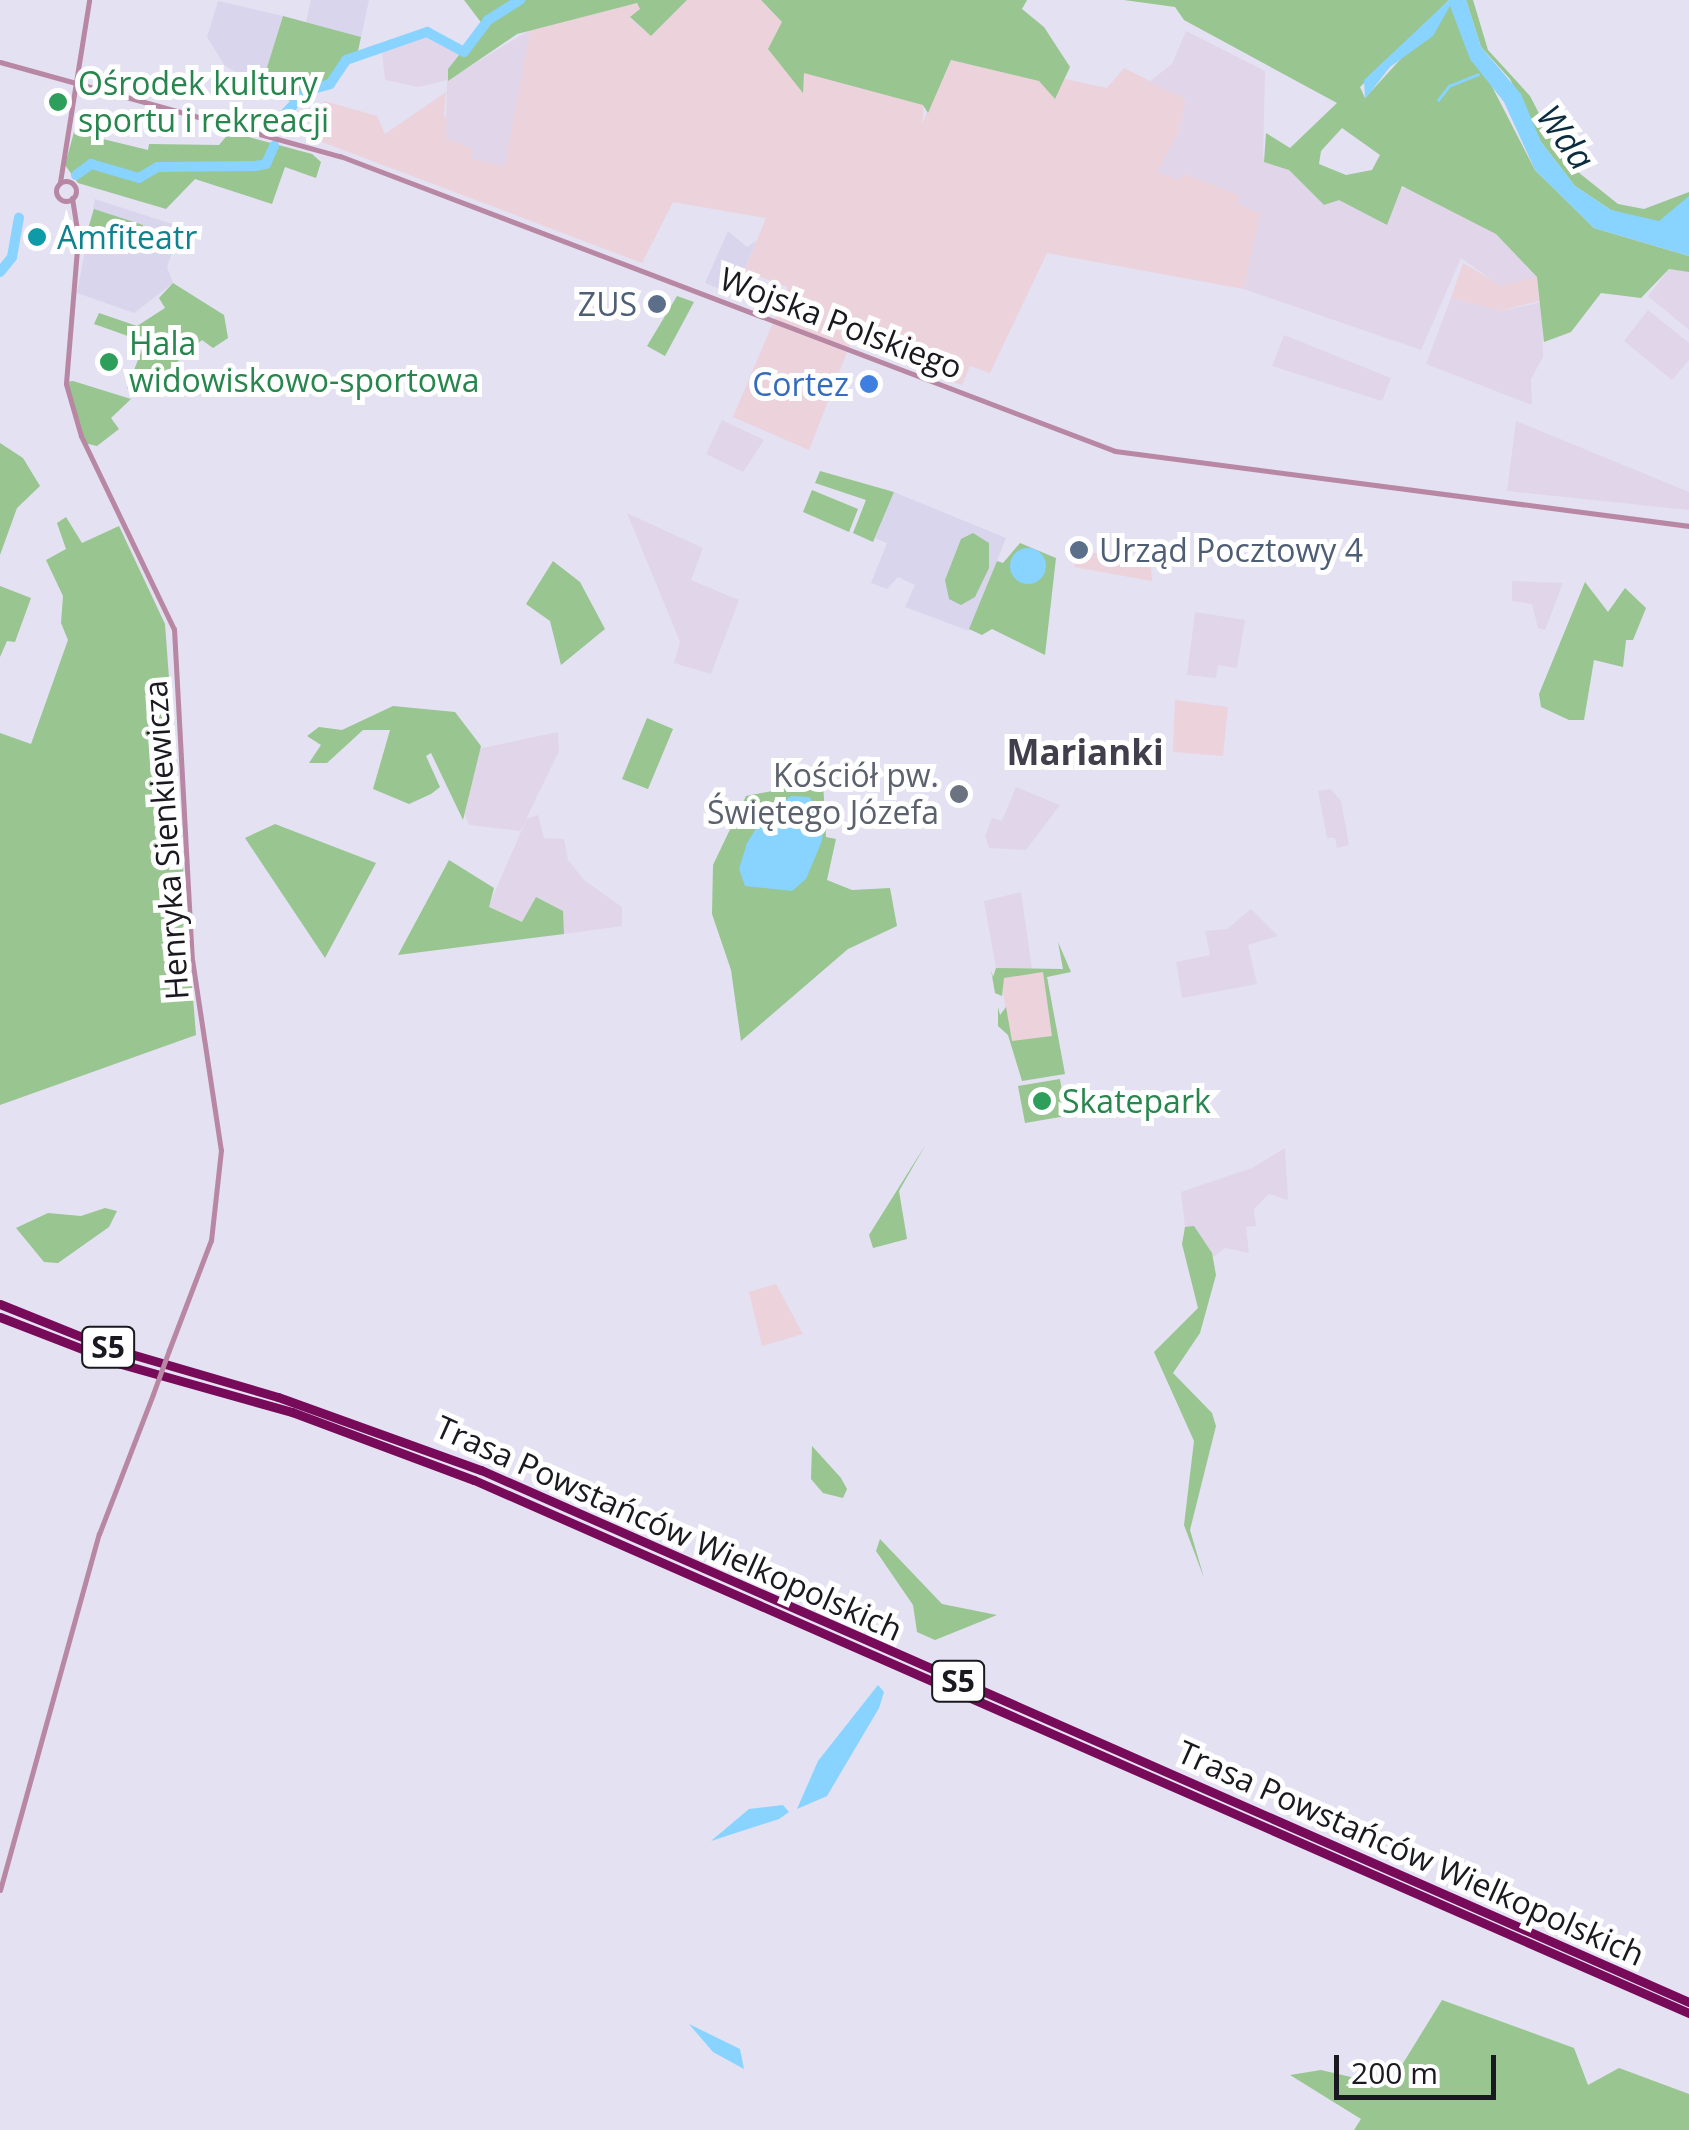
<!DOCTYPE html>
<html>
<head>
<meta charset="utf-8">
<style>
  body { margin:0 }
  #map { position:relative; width:1689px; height:2130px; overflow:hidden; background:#e4e1f2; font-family:"Open Sans",sans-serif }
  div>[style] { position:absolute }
  .commercial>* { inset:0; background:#ebd2db }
  .industrial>* { inset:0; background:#e1d5e9 }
  .built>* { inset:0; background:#d9d5ec }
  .green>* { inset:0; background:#98c590 }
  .water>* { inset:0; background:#88d3ff }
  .round { border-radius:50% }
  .stream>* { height:2.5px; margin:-1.25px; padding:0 1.25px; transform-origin:1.25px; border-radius:1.25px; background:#88d3ff }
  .river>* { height:10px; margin:-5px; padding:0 5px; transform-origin:5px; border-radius:5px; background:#88d3ff }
  .minor>* { height:5px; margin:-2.5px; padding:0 2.5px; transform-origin:2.5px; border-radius:2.5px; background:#b787a4 }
  .minor>.ring { margin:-2.5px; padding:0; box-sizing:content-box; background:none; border:5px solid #b787a4; border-radius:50% }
  .highway>* { height:9px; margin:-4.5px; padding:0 4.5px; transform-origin:4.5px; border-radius:4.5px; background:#770b5a }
  .minor-bridge>* { height:5px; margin:-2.5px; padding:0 2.5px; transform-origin:2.5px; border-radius:2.5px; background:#b787a4 }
  .dots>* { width:28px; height:28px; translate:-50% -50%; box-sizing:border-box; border:5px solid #fff; border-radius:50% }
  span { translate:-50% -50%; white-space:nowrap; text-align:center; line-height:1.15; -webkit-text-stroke:10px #fff; paint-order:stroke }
  .shield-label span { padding:2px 8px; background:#fff; border:2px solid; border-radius:8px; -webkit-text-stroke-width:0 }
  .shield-label { font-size:30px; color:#1a191f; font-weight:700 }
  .leisure-label { font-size:32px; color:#27864d }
  .left { translate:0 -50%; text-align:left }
  .culture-label { font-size:32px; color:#0d838f }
  .service-label { font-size:32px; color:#4e5e75 }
  .right { translate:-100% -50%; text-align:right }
  .street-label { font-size:32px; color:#1a191f }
  .shop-label { font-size:32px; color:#366cbe }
  .worship-label { font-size:32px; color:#5b616d }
  .water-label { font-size:35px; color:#0b2d3f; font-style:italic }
  .neighbourhood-label { font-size:35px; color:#423f4c; font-weight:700 }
  .scale { position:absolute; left:1334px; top:2055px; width:162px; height:45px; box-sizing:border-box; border:5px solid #1a191f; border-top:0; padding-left:12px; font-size:30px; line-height:35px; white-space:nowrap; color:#1a191f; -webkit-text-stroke:8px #fff; paint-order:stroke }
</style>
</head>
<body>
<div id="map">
  <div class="commercial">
    <i style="clip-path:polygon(687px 0,761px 0,782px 22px,803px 91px,803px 72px,924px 105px,922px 124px,951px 60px,1039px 81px,1055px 99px,1065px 79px,1107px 88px,1124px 68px,1186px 99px,1179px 132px,1158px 171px,1183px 173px,1240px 195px,1261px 213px,1244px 289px,1047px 253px,990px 373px,970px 366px,962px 385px,851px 342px,809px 450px,733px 417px,788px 287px,744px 271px,766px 218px,673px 202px,642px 263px,309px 137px,324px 101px,377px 116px,385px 134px,446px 92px,444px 115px,471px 148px,504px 165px,530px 30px,637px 3px,640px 9px,630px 18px,651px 36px)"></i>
    <i style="clip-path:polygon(1463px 263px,1495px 282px,1537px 277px,1539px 301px,1500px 311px,1451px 298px)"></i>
    <i style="clip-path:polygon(1076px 551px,1150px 558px,1152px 581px,1074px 567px)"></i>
    <i style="clip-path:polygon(1175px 700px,1228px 707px,1223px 756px,1173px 752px)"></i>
    <i style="clip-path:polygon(999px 968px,1043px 969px,1055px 1040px,1012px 1047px)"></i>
    <i style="clip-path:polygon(776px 1284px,803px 1334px,762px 1346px,749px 1292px)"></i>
  </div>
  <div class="industrial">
    <i style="clip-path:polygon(530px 30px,505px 166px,471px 159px,471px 148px,446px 138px,447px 80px,418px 87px,385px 80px,382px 51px,402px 42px,428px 34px,464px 55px,449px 79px)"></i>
    <i style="clip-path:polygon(1186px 31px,1265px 71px,1263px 157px,1289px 170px,1324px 205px,1338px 199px,1386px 225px,1398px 189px,1409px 188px,1496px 234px,1537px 277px,1500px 286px,1461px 258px,1421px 350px,1244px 289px,1260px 213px,1237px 204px,1239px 195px,1183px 173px,1180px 180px,1157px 172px,1179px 132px,1186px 99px,1149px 82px,1172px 64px)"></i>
    <i style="clip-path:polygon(1669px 269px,1689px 271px,1689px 330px,1648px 296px)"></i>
    <i style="clip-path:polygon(1451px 298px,1501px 311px,1542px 302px,1543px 357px,1531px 379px,1532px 405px,1426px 364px)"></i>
    <i style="clip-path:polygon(1648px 310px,1689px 343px,1689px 360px,1672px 380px,1624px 341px)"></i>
    <i style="clip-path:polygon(1284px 335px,1391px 378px,1382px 401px,1272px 366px)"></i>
    <i style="clip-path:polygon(722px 420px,764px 440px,743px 472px,706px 454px)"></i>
    <i style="clip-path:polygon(1516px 421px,1689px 492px,1689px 510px,1507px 491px)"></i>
    <i style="clip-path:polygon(627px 513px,703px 548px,691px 580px,739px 600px,711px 674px,674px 663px,680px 642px)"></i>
    <i style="clip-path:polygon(1512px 581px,1563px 583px,1545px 630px,1538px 628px,1532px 604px,1512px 601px)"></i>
    <i style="clip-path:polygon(1195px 612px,1245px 620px,1237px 668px,1218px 665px,1216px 678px,1187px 675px)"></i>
    <i style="clip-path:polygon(558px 732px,559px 751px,526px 819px,538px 815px,544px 838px,564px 839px,568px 860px,584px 880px,622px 907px,622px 926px,564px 934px,562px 911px,535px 898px,522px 923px,488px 907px,525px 823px,520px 831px,469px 825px,456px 793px,468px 751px)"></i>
    <i style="clip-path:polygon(1016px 787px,1060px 805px,1026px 850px,989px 848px,985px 836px,992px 818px,1002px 821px)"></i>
    <i style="clip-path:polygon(1331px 789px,1341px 801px,1349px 845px,1337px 848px,1335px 838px,1327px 838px,1318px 791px)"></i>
    <i style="clip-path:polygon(1021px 892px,1032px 969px,996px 968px,984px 901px)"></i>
    <i style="clip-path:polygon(1251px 909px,1278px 936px,1248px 945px,1257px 984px,1182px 998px,1176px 962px,1210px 955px,1205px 931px,1227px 929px)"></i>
    <i style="clip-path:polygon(1285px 1148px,1288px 1200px,1269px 1194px,1254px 1209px,1256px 1226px,1246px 1227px,1249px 1253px,1225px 1248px,1213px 1257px,1194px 1227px,1185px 1227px,1181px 1192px,1252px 1168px)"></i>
  </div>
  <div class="built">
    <i style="clip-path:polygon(311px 0,369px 0,361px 37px,306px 22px)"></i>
    <i style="clip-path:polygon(218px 1px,283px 16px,264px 77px,249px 79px,225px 66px,207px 37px)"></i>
    <i style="clip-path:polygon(95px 199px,181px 227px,167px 267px,173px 283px,134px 313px,77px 293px)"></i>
    <i style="clip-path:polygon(728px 231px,747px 247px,756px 241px,734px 295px,705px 283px)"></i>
    <i style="clip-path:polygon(894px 492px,1006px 538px,969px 631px,905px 607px,915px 585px,898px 577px,887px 589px,871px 583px,887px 543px,875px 538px)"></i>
  </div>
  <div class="green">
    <i style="clip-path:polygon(464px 0,687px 0,651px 36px,630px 17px,640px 9px,637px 3px,517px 34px,448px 81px,448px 69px,483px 25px)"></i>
    <i style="clip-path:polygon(761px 0,1027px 0,1022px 9px,1044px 27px,1070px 67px,1055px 99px,1039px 81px,951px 60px,928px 113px,923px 105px,804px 73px,803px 93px,768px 49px,782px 22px)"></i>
    <i style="clip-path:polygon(evenodd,1124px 0,1449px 0,1360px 87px,1365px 98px,1450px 5px,1535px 170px,1594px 228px,1689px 256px,1689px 272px,1669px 269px,1641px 298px,1601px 293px,1571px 332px,1544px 342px,1537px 277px,1496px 234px,1402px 186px,1387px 225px,1339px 200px,1324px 205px,1289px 170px,1264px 162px,1266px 133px,1290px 148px,1337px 103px,1184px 20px,1175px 7px,1124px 0,1342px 128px,1380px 155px,1372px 170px,1346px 175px,1319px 164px,1321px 151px,1342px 128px)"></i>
    <i style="clip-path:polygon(1466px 0,1473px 0,1488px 50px,1530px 96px,1563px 160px,1618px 204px,1644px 209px,1689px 192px,1689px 233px,1611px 210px,1575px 186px,1541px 142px,1510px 79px,1481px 47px)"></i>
    <i style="clip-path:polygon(283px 16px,361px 37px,358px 51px,326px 83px,291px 101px,281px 98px,284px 85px,264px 77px)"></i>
    <i style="clip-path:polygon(74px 132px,148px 150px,149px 144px,219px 145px,230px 132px,312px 154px,321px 162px,316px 178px,285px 167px,272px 204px,195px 179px,166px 209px,78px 183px,65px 165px)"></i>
    <i style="clip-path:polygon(94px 209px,143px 225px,135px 247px,87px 232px)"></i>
    <i style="clip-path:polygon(173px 283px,224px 315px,228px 338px,213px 348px,202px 340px,140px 395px,127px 388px,145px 342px,94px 324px,99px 313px,137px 326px,165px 308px,159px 298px)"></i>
    <i style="clip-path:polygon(677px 296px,694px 302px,665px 356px,647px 346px)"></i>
    <i style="clip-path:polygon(73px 381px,131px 399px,111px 418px,119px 429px,97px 446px,84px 443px,65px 382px)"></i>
    <i style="clip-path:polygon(0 443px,23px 458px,40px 486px,17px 508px,0 555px)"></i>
    <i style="clip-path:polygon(820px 471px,894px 492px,873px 542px,853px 533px,866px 500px,815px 483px)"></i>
    <i style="clip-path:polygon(812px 490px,858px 509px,849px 532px,803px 512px)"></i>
    <i style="clip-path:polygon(66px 517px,82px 543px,119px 526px,165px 624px,188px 936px,161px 944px,165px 957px,181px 951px,184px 973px,191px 974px,196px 1035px,0 1105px,0 733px,31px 744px,68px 640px,61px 623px,63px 596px,46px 560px,66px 549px,57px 523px)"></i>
    <i style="clip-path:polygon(973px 533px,989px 543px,989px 568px,975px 597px,961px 605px,949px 599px,945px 580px,961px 539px)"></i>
    <i style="clip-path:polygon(1020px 543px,1056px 558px,1045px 655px,992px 629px,982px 635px,969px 629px,997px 561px,1003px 563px)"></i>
    <i style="clip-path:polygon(553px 561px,580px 582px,605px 629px,561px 665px,550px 621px,526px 604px)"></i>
    <i style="clip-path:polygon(1585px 582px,1608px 612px,1625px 588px,1646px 608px,1633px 640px,1626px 640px,1623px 667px,1594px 660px,1584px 720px,1569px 720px,1541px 707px,1539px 694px)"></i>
    <i style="clip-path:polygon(0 586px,31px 598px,15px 642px,7px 641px,0 657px)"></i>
    <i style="clip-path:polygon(393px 706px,455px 712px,481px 746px,463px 820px,431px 753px,426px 756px,440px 787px,431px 794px,409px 804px,373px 789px,390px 730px,363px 730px,327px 763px,309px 763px,321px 745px,307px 736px,319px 727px,342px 730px)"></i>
    <i style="clip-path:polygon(647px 718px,673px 729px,648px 789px,622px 779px)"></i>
    <i style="clip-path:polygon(823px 781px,826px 837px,836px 839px,827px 880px,852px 890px,890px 888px,897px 926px,848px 949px,741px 1041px,731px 970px,712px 914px,713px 865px,746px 796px)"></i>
    <i style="clip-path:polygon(275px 824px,376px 863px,325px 958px,245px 838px)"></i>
    <i style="clip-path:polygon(449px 860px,494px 888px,489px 907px,522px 922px,536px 897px,563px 911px,564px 934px,398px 955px)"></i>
    <i style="clip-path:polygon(1058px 942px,1071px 972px,1047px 977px,1065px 1074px,1022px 1081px,1008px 1035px,998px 1026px,998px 1007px,1000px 1015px,1006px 1007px,1012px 1041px,1052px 1036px,1043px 972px,1004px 978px,1002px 996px,995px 993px,991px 970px,993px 977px,996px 968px,1063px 969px)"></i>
    <i style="clip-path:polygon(1060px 1079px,1066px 1116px,1025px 1123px,1018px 1086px)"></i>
    <i style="clip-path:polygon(926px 1144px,899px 1191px,907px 1239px,873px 1248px,869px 1235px)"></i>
    <i style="clip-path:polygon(105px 1208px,117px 1211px,109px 1227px,58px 1263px,44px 1262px,16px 1228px,48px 1213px,81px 1216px)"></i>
    <i style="clip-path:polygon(1194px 1226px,1212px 1253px,1216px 1275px,1200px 1333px,1173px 1373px,1212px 1413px,1216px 1426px,1190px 1530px,1204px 1578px,1184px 1525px,1194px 1441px,1154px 1352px,1198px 1308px,1182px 1244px,1185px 1227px)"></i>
    <i style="clip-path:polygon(812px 1446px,841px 1478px,847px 1489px,843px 1498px,823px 1493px,811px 1479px)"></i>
    <i style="clip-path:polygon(880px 1539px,942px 1604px,997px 1615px,935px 1640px,917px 1632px,913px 1605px,876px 1551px)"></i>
    <i style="clip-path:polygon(1442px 2000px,1574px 2048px,1588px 2085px,1619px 2068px,1689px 2094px,1689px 2130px,1354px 2130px,1361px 2119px,1290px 2075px,1321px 2070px,1389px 2086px)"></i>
  </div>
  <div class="water">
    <i style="clip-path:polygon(1449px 0,1466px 0,1481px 47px,1521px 94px,1541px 142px,1575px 186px,1611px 210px,1659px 221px,1689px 196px,1689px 256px,1594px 228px,1535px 170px,1504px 102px,1470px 59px,1450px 6px,1433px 36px,1390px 67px,1365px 99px,1364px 80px)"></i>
    <i class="round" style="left:1010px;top:548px;width:36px;height:36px"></i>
    <i style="clip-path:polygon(791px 796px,809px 797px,825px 815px,822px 841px,806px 879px,792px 891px,745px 886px,739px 869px,747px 843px,763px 817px)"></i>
    <i style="clip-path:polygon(878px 1685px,884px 1692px,879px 1708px,827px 1796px,797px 1809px,818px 1761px)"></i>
    <i style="clip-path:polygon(783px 1805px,789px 1812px,779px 1819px,711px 1841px,749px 1809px)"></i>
    <i style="clip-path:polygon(689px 2024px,740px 2049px,744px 2069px,713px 2052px)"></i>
  </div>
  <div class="stream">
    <i style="left:1438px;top:100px;width:18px;rotate:-52deg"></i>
    <i style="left:1449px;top:86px;width:31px;rotate:-22deg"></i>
  </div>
  <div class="river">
    <i style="left:282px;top:117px;width:35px;rotate:-47deg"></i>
    <i style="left:306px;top:91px;width:25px;rotate:-16deg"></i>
    <i style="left:330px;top:84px;width:29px;rotate:-56deg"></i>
    <i style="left:346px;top:60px;width:86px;rotate:-19.1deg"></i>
    <i style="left:427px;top:32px;width:42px;rotate:28.4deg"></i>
    <i style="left:464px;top:52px;width:40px;rotate:-53deg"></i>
    <i style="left:488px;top:20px;width:38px;rotate:-32deg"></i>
    <i style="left:76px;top:175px;width:19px;rotate:-36deg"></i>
    <i style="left:91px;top:164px;width:50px;rotate:16.3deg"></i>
    <i style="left:139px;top:178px;width:21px;rotate:-31deg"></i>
    <i style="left:157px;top:167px;width:98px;rotate:-0.6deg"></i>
    <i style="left:255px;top:166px;width:11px;rotate:-10deg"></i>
    <i style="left:266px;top:164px;width:20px;rotate:-66deg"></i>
    <i style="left:0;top:272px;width:19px;rotate:-51deg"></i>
    <i style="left:12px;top:257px;width:40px;rotate:-80deg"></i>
  </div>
  <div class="minor">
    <i style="left:0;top:62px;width:353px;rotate:15.5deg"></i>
    <i style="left:340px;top:156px;width:829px;rotate:20.84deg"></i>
    <i style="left:1115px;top:451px;width:579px;rotate:7.44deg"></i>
    <i class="ring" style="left:56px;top:181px;width:15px;height:15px"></i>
    <i style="left:60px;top:182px;width:184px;rotate:-80.9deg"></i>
    <i style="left:72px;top:198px;width:39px;rotate:81deg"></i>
    <i style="left:78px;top:237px;width:147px;rotate:94.7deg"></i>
    <i style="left:66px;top:384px;width:54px;rotate:73.9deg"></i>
    <i style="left:81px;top:436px;width:214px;rotate:64.3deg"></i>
    <i style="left:174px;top:629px;width:330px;rotate:86.9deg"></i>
    <i style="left:192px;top:959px;width:193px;rotate:81.4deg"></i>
    <i style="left:221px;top:1150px;width:91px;rotate:96.3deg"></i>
    <i style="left:211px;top:1240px;width:118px;rotate:110.9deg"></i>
    <i style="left:0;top:1890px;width:370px;rotate:-74.5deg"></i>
    <i style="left:99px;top:1534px;width:150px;rotate:-68.9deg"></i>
  </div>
  <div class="highway">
    <i style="left:0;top:1304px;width:115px;rotate:21.9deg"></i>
    <i style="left:107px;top:1347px;width:178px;rotate:16.3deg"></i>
    <i style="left:278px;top:1397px;width:216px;rotate:19.8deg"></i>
    <i style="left:481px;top:1470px;width:1320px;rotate:23.77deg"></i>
    <i style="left:0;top:1317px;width:130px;rotate:21.2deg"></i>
    <i style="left:121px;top:1364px;width:178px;rotate:15.7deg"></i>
    <i style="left:292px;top:1412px;width:194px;rotate:20.5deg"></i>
    <i style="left:474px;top:1480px;width:1327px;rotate:23.69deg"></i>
  </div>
  <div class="minor-bridge">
    <i style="left:153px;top:1394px;width:47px;rotate:-70deg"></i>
  </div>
  <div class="dots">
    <i style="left:58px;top:102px;background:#2e9e5b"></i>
    <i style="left:37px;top:237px;background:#0f9aa8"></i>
    <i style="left:657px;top:304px;background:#5c6f8a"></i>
    <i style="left:109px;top:362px;background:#2e9e5b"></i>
    <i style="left:869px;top:384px;background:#3f7fe0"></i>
    <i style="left:1079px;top:550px;background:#5c6f8a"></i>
    <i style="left:959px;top:794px;background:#6b7280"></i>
    <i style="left:1042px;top:1101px;background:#2e9e5b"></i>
  </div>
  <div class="shield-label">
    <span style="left:108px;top:1347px">S5</span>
    <span style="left:958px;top:1681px">S5</span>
  </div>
  <div class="leisure-label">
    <span class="left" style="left:78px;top:102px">Ośrodek kultury<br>sportu i rekreacji</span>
    <span class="left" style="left:129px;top:362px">Hala<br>widowiskowo-sportowa</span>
    <span class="left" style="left:1062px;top:1101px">Skatepark</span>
  </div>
  <div class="culture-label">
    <span class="left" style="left:57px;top:237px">Amfiteatr</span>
  </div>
  <div class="service-label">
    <span class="right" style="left:637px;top:304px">ZUS</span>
    <span class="left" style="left:1099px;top:550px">Urząd Pocztowy 4</span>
  </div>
  <div class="street-label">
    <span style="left:841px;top:323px;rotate:21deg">Wojska Polskiego</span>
    <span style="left:166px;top:840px;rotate:-94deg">Henryka Sienkiewicza</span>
    <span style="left:669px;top:1528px;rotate:24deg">Trasa Powstańców Wielkopolskich</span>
    <span style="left:1411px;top:1853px;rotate:24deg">Trasa Powstańców Wielkopolskich</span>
  </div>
  <div class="shop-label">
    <span class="right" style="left:849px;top:384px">Cortez</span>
  </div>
  <div class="worship-label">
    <span class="right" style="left:939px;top:794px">Kościół pw.<br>Świętego Józefa</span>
  </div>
  <div class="water-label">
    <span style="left:1566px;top:137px;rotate:54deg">Wda</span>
  </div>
  <div class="neighbourhood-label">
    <span style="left:1085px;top:752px">Marianki</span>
  </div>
  <div class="scale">200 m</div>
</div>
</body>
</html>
